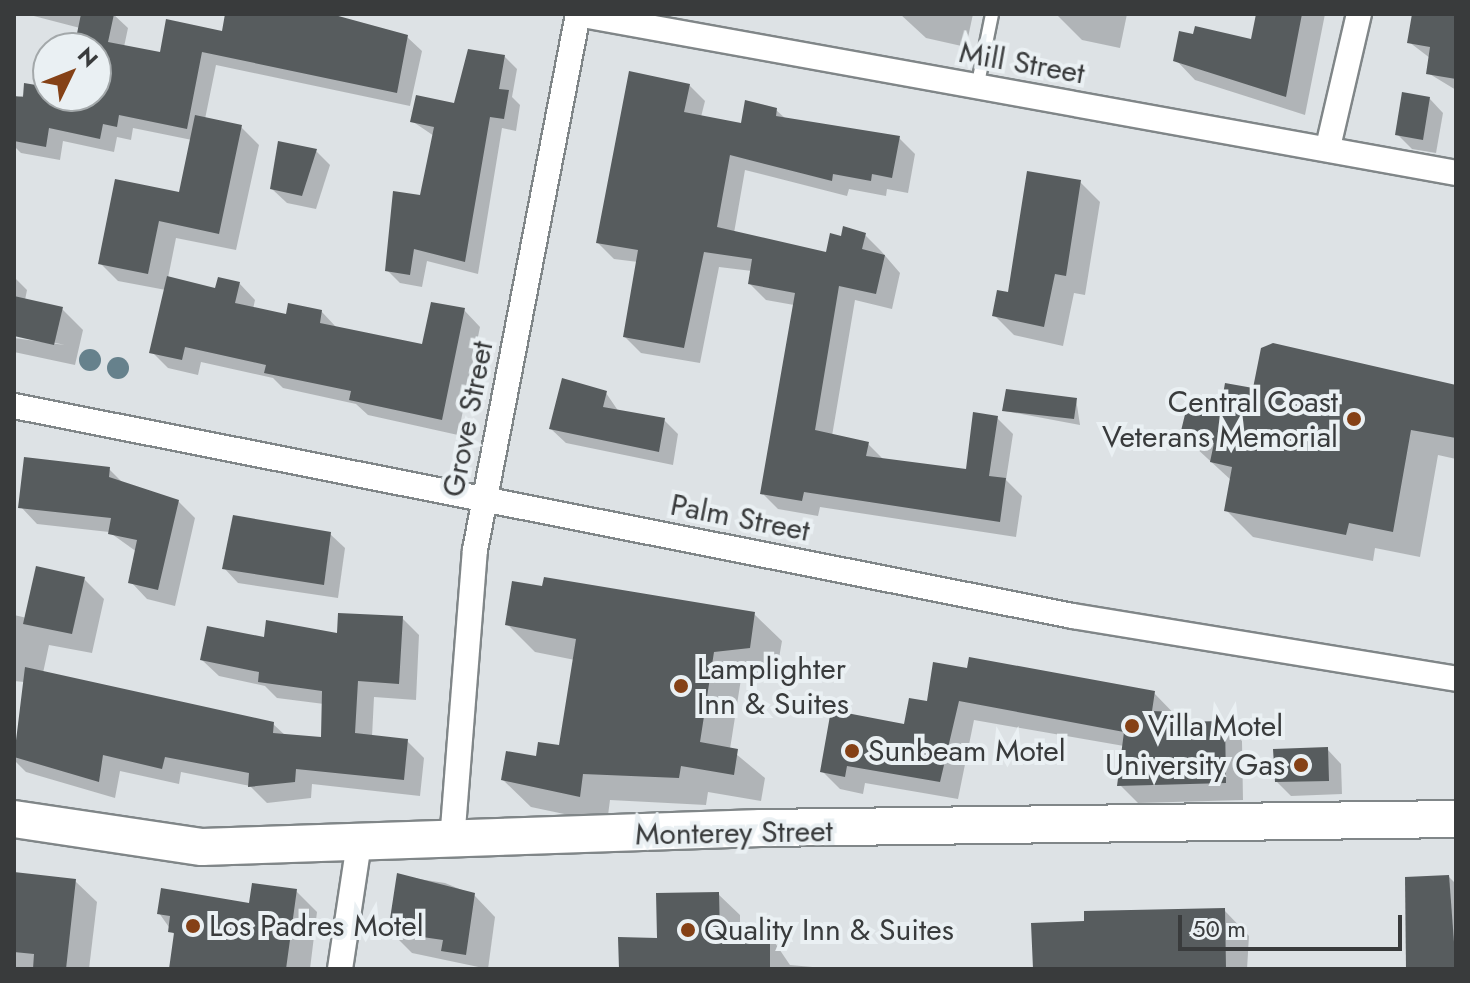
<!DOCTYPE html>
<html>
<head>
<meta charset="utf-8">
<style>
  body { margin:0 }
  #map { position:relative; width:1470px; height:983px; overflow:hidden; background:#dde2e5; font-family:Jost,sans-serif }
  div>[style] { position:absolute }
  .shadow>* { inset:0; background:#0003 }
  .building>* { inset:0; background:#575c5e }
  .roads { filter:drop-shadow(2px 0 #808688) drop-shadow(-2px 0 #808688) drop-shadow(0 2px #808688) drop-shadow(0 -2px #808688) }
  .lane>* { height:12px; margin:-6px; padding:0 6px; transform-origin:6px; border-radius:6px; background:#fff }
  .street>* { height:24px; margin:-12px; padding:0 12px; transform-origin:12px; border-radius:12px; background:#fff }
  .secondary>* { height:36px; margin:-18px; padding:0 18px; transform-origin:18px; border-radius:18px; background:#fff }
  .trees>* { width:22px; height:22px; margin:-11px; border-radius:50%; background:#66818c }
  .dots>* { width:22px; height:22px; translate:-50% -50%; box-sizing:border-box; border:4px solid #eaf0f3; border-radius:50% }
  span { translate:-50% -50%; white-space:nowrap; text-align:center; line-height:1.15; -webkit-text-stroke:8px #eaf0f3; paint-order:stroke }
  .street-label { font-size:30px; color:#393b3c }
  .poi-label { font-size:30px; color:#393b3c }
  .right { translate:-100% -50%; text-align:right }
  .left { translate:0 -50%; text-align:left }
  .frame { position:absolute; inset:0; border:16px solid #393b3c; pointer-events:none }
  .north { position:absolute; left:32px; top:32px; width:80px; height:80px; box-sizing:border-box; background:#eaf0f3; border:2px solid #a3a8aa; border-radius:50%; rotate:47deg; font-size:22px; font-weight:700; line-height:32px; text-align:center; color:#393b3c }
  .north::after { content:''; display:block; margin:auto; width:28px; height:36px; background:#854116; clip-path:polygon(50% 0,100% 100%,50% 72%,0 100%) }
  .scale { position:absolute; left:1178px; top:915px; width:224px; height:36px; box-sizing:border-box; border:4px solid #393b3c; border-top:0; padding-left:10px; font-size:24px; line-height:28px; white-space:nowrap; color:#393b3c; -webkit-text-stroke:6px #eaf0f3; paint-order:stroke }
</style>
</head>
<body>
<div id="map">
  <div class="shadow">
    <i style="clip-path:polygon(26px 14px,113px 14px,128px 28px,124px 47px,161px 54px,223px 33px,227px 14px,319px 14px,407px 37px,422px 51px,410px 106px,216px 65px,205px 119px,241px 127px,259px 145px,236px 250px,176px 238px,168px 278px,217px 291px,239px 283px,255px 300px,253px 309px,288px 316px,321px 311px,337px 328px,424px 346px,464px 310px,480px 327px,458px 435px,368px 415px,356px 404px,283px 388px,273px 378px,201px 362px,198px 375px,168px 368px,152px 352px,166px 290px,118px 281px,100px 263px,181px 195px,192px 140px,133px 128px,131px 140px,117px 137px,114px 152px,63px 141px,60px 160px,21px 153px,14px 146px,14px 98px,48px 89px,48px 96px,96px 96px,96px 48px,76px 48px,80px 28px)"></i>
    <i style="clip-path:polygon(900px 14px,973px 14px,966px 47px,926px 38px)"></i>
    <i style="clip-path:polygon(1056px 14px,1127px 14px,1120px 48px,1082px 40px)"></i>
    <i style="clip-path:polygon(1258px 14px,1325px 14px,1305px 115px,1195px 80px,1176px 60px,1253px 41px)"></i>
    <i style="clip-path:polygon(1416px 14px,1456px 14px,1456px 90px,1428px 73px,1430px 58px,1409px 42px)"></i>
    <i style="clip-path:polygon(504px 56px,517px 69px,512px 97px,520px 105px,516px 131px,502px 128px,478px 274px,427px 261px,422px 287px,400px 283px,387px 270px,422px 197px,434px 136px,412px 121px,456px 106px)"></i>
    <i style="clip-path:polygon(689px 85px,705px 101px,701px 117px,742px 125px,776px 110px,786px 119px,899px 138px,915px 154px,908px 193px,887px 189px,886px 196px,849px 189px,847px 196px,745px 170px,734px 233px,828px 254px,843px 238px,865px 235px,881px 251px,900px 273px,892px 309px,855px 300px,832px 436px,868px 444px,884px 460px,968px 471px,997px 418px,1013px 434px,1006px 480px,1022px 496px,1016px 537px,820px 507px,818px 516px,778px 509px,762px 493px,794px 305px,766px 300px,750px 284px,752px 271px,719px 267px,700px 363px,641px 353px,625px 337px,638px 262px,614px 259px,598px 243px)"></i>
    <i style="clip-path:polygon(1429px 98px,1443px 113px,1436px 153px,1412px 149px,1397px 134px)"></i>
    <i style="clip-path:polygon(316px 151px,330px 165px,316px 209px,287px 203px,272px 189px)"></i>
    <i style="clip-path:polygon(1080px 182px,1100px 202px,1085px 295px,1074px 293px,1063px 346px,1014px 335px,994px 315px)"></i>
    <i style="clip-path:polygon(14px 277px,27px 290px,25px 300px,62px 309px,83px 330px,75px 365px,14px 352px,14px 338px,65px 345px,14px 334px)"></i>
    <i style="clip-path:polygon(1456px 387px,1456px 459px,1438px 455px,1420px 557px,1375px 548px,1373px 561px,1253px 537px,1226px 510px,1232px 481px,1182px 435px,1254px 391px)"></i>
    <i style="clip-path:polygon(606px 393px,619px 412px,664px 420px,678px 434px,673px 465px,566px 443px,551px 429px)"></i>
    <i style="clip-path:polygon(1076px 399px,1080px 425px,1005px 411px)"></i>
    <i style="clip-path:polygon(109px 469px,124px 484px,178px 501px,195px 518px,175px 606px,147px 599px,131px 582px,137px 552px,109px 532px,37px 524px,21px 507px)"></i>
    <i style="clip-path:polygon(330px 534px,345px 548px,338px 598px,238px 583px,224px 568px)"></i>
    <i style="clip-path:polygon(84px 579px,104px 599px,92px 653px,49px 645px,43px 673px,273px 724px,286px 736px,322px 739px,324px 704px,277px 698px,265px 686px,219px 676px,202px 660px,266px 639px,339px 636px,402px 618px,419px 635px,416px 700px,374px 697px,372px 737px,407px 741px,424px 758px,420px 796px,312px 784px,311px 798px,267px 803px,250px 786px,181px 772px,179px 784px,120px 771px,115px 798px,26px 772px,14px 760px,24px 682px,14px 681px,14px 615px,27px 618px)"></i>
    <i style="clip-path:polygon(754px 614px,782px 641px,776px 675px,741px 679px,730px 749px,765px 778px,761px 801px,708px 792px,706px 805px,610px 800px,607px 823px,531px 807px,503px 780px,560px 748px,575px 660px,535px 652px,507px 624px)"></i>
    <i style="clip-path:polygon(935px 664px,1154px 693px,1184px 724px,1224px 723px,1242px 741px,1243px 800px,1138px 803px,1120px 785px,1124px 746px,974px 720px,958px 799px,865px 783px,863px 794px,840px 789px,822px 771px,906px 726px,928px 704px)"></i>
    <i style="clip-path:polygon(1327px 749px,1341px 764px,1342px 794px,1291px 796px,1277px 782px)"></i>
    <i style="clip-path:polygon(14px 873px,75px 881px,97px 902px,89px 969px,14px 969px)"></i>
    <i style="clip-path:polygon(399px 876px,445px 883px,474px 895px,495px 917px,488px 969px,412px 953px,390px 931px)"></i>
    <i style="clip-path:polygon(1449px 877px,1456px 884px,1456px 969px,1408px 969px)"></i>
    <i style="clip-path:polygon(296px 891px,317px 912px,310px 969px,173px 969px,176px 937px,159px 913px,251px 905px)"></i>
    <i style="clip-path:polygon(718px 894px,740px 915px,740px 937px,769px 934px,790px 965px,835px 969px,626px 969px)"></i>
    <i style="clip-path:polygon(1224px 910px,1249px 936px,1247px 969px,1035px 969px,1086px 923px)"></i>
  </div>
  <div class="building">
    <i style="clip-path:polygon(81px 14px,114px 14px,108px 42px,160px 52px,166px 19px,222px 31px,225px 14px,331px 14px,408px 35px,397px 93px,202px 52px,187px 129px,119px 115px,117px 127px,103px 124px,100px 139px,49px 128px,46px 147px,14px 141px,14px 96px,23px 97px,24px 83px,48px 87px,48px 96px,96px 96px,96px 48px,74px 48px)"></i>
    <i style="clip-path:polygon(1256px 14px,1302px 14px,1286px 97px,1173px 61px,1179px 31px,1193px 34px,1195px 26px,1251px 39px)"></i>
    <i style="clip-path:polygon(1412px 14px,1456px 14px,1456px 79px,1426px 74px,1430px 47px,1407px 43px)"></i>
    <i style="clip-path:polygon(468px 49px,505px 55px,499px 89px,509px 90px,504px 119px,490px 117px,465px 262px,414px 249px,410px 275px,385px 271px,393px 191px,420px 195px,434px 127px,410px 122px,416px 95px,454px 103px)"></i>
    <i style="clip-path:polygon(629px 71px,690px 84px,684px 112px,741px 123px,745px 100px,777px 108px,776px 116px,900px 136px,892px 178px,872px 174px,871px 181px,833px 174px,832px 181px,730px 155px,717px 227px,826px 252px,830px 233px,841px 236px,843px 226px,866px 233px,862px 249px,885px 255px,876px 294px,839px 286px,815px 430px,869px 442px,866px 456px,966px 469px,973px 412px,998px 416px,989px 476px,1006px 478px,1000px 522px,804px 492px,802px 501px,760px 494px,795px 293px,748px 284px,752px 259px,704px 252px,684px 348px,623px 337px,638px 250px,596px 243px)"></i>
    <i style="clip-path:polygon(1402px 92px,1430px 97px,1423px 140px,1395px 135px)"></i>
    <i style="clip-path:polygon(195px 115px,242px 125px,219px 234px,159px 221px,148px 274px,98px 264px,115px 179px,179px 192px)"></i>
    <i style="clip-path:polygon(278px 141px,317px 149px,302px 196px,270px 189px)"></i>
    <i style="clip-path:polygon(1027px 171px,1081px 180px,1066px 276px,1055px 274px,1044px 327px,992px 316px,997px 290px,1008px 292px)"></i>
    <i style="clip-path:polygon(167px 276px,215px 288px,218px 277px,240px 282px,235px 303px,286px 314px,288px 303px,322px 310px,320px 323px,422px 344px,431px 302px,465px 308px,442px 420px,349px 400px,351px 391px,264px 373px,266px 365px,185px 347px,182px 360px,149px 353px)"></i>
    <i style="clip-path:polygon(14px 296px,63px 307px,54px 345px,14px 336px)"></i>
    <i style="clip-path:polygon(1273px 343px,1456px 385px,1456px 438px,1411px 430px,1393px 532px,1349px 523px,1346px 535px,1224px 511px,1232px 467px,1210px 462px,1214px 443px,1180px 435px,1189px 398px,1221px 406px,1225px 383px,1253px 388px,1261px 348px)"></i>
    <i style="clip-path:polygon(562px 378px,607px 391px,603px 407px,665px 418px,659px 452px,549px 429px)"></i>
    <i style="clip-path:polygon(1006px 389px,1077px 398px,1074px 419px,1002px 411px)"></i>
    <i style="clip-path:polygon(24px 457px,110px 467px,109px 477px,179px 500px,158px 590px,128px 583px,137px 540px,108px 534px,111px 518px,18px 508px)"></i>
    <i style="clip-path:polygon(233px 515px,331px 532px,324px 585px,222px 569px)"></i>
    <i style="clip-path:polygon(36px 566px,85px 577px,72px 634px,23px 624px)"></i>
    <i style="clip-path:polygon(544px 577px,755px 612px,750px 648px,714px 652px,700px 742px,738px 749px,734px 775px,681px 766px,679px 778px,583px 774px,580px 797px,501px 780px,506px 751px,536px 756px,538px 742px,559px 745px,576px 639px,505px 625px,512px 581px,542px 586px)"></i>
    <i style="clip-path:polygon(338px 613px,403px 616px,399px 684px,358px 681px,355px 733px,408px 739px,404px 780px,296px 769px,295px 782px,248px 787px,249px 773px,165px 757px,162px 769px,103px 755px,99px 782px,14px 757px,25px 667px,274px 722px,273px 733px,321px 737px,322px 691px,258px 682px,259px 672px,200px 660px,207px 626px,264px 637px,266px 620px,337px 633px)"></i>
    <i style="clip-path:polygon(969px 657px,1155px 691px,1152px 711px,1175px 712px,1174px 722px,1225px 721px,1226px 783px,1117px 786px,1124px 732px,959px 701px,940px 782px,847px 766px,845px 777px,820px 772px,831px 710px,904px 724px,909px 698px,927px 701px,933px 662px,967px 668px)"></i>
    <i style="clip-path:polygon(1328px 747px,1329px 781px,1275px 782px,1273px 749px)"></i>
    <i style="clip-path:polygon(14px 872px,76px 879px,66px 969px,33px 969px,34px 954px,14px 952px)"></i>
    <i style="clip-path:polygon(397px 873px,475px 893px,466px 955px,441px 951px,443px 940px,388px 932px)"></i>
    <i style="clip-path:polygon(1449px 875px,1456px 969px,1406px 969px,1405px 877px)"></i>
    <i style="clip-path:polygon(252px 883px,297px 889px,286px 969px,169px 969px,174px 933px,168px 932px,170px 916px,157px 914px,161px 888px,249px 903px)"></i>
    <i style="clip-path:polygon(719px 892px,720px 936px,770px 932px,770px 969px,619px 969px,618px 937px,657px 938px,656px 893px)"></i>
    <i style="clip-path:polygon(1225px 908px,1226px 969px,1033px 969px,1031px 923px,1084px 921px,1084px 911px)"></i>
  </div>
  <div class="roads">
    <div class="lane">
      <i style="left:977px;top:88px;width:76px;rotate:-78.5deg"></i>
    </div>
    <div class="street">
      <i style="left:577px;top:14px;width:893px;rotate:10.25deg"></i>
      <i style="left:1328px;top:147px;width:137px;rotate:-76.9deg"></i>
      <i style="left:14px;top:406px;width:1080px;rotate:11.22deg"></i>
      <i style="left:1073px;top:616px;width:388px;rotate:9.3deg"></i>
      <i style="left:452px;top:841px;width:292px;rotate:-85.5deg"></i>
      <i style="left:475px;top:550px;width:546px;rotate:-79.12deg"></i>
      <i style="left:340px;top:969px;width:127px;rotate:-81.4deg"></i>
    </div>
    <div class="secondary">
      <i style="left:14px;top:819px;width:190px;rotate:8.5deg"></i>
      <i style="left:202px;top:847px;width:559px;rotate:-1.95deg"></i>
      <i style="left:761px;top:828px;width:695px;rotate:-0.74deg"></i>
    </div>
  </div>
  <div class="trees">
    <i style="left:90px;top:360px"></i>
    <i style="left:118px;top:368px"></i>
  </div>
  <div class="dots">
    <i style="left:1354px;top:419px;background:#854116"></i>
    <i style="left:681px;top:686px;background:#854116"></i>
    <i style="left:1132px;top:726px;background:#854116"></i>
    <i style="left:852px;top:751px;background:#854116"></i>
    <i style="left:1301px;top:765px;background:#854116"></i>
    <i style="left:193px;top:926px;background:#854116"></i>
    <i style="left:688px;top:930px;background:#854116"></i>
  </div>
  <div class="street-label">
    <span style="left:1022px;top:63px;rotate:10deg">Mill Street</span>
    <span style="left:468px;top:419px;rotate:-79deg">Grove Street</span>
    <span style="left:740px;top:518px;rotate:11deg">Palm Street</span>
    <span style="left:734px;top:833px;rotate:-1deg">Monterey Street</span>
  </div>
  <div class="poi-label">
    <span class="right" style="left:1338px;top:419px">Central Coast<br>Veterans Memorial</span>
    <span class="left" style="left:697px;top:686px">Lamplighter<br>Inn &amp; Suites</span>
    <span class="left" style="left:1148px;top:726px">Villa Motel</span>
    <span class="left" style="left:868px;top:751px">Sunbeam Motel</span>
    <span class="right" style="left:1285px;top:765px">University Gas</span>
    <span class="left" style="left:209px;top:926px">Los Padres Motel</span>
    <span class="left" style="left:704px;top:930px">Quality Inn &amp; Suites</span>
  </div>
  <div class="frame"></div>
  <div class="north">N</div>
  <div class="scale">50 m</div>
</div>
</body>
</html>
